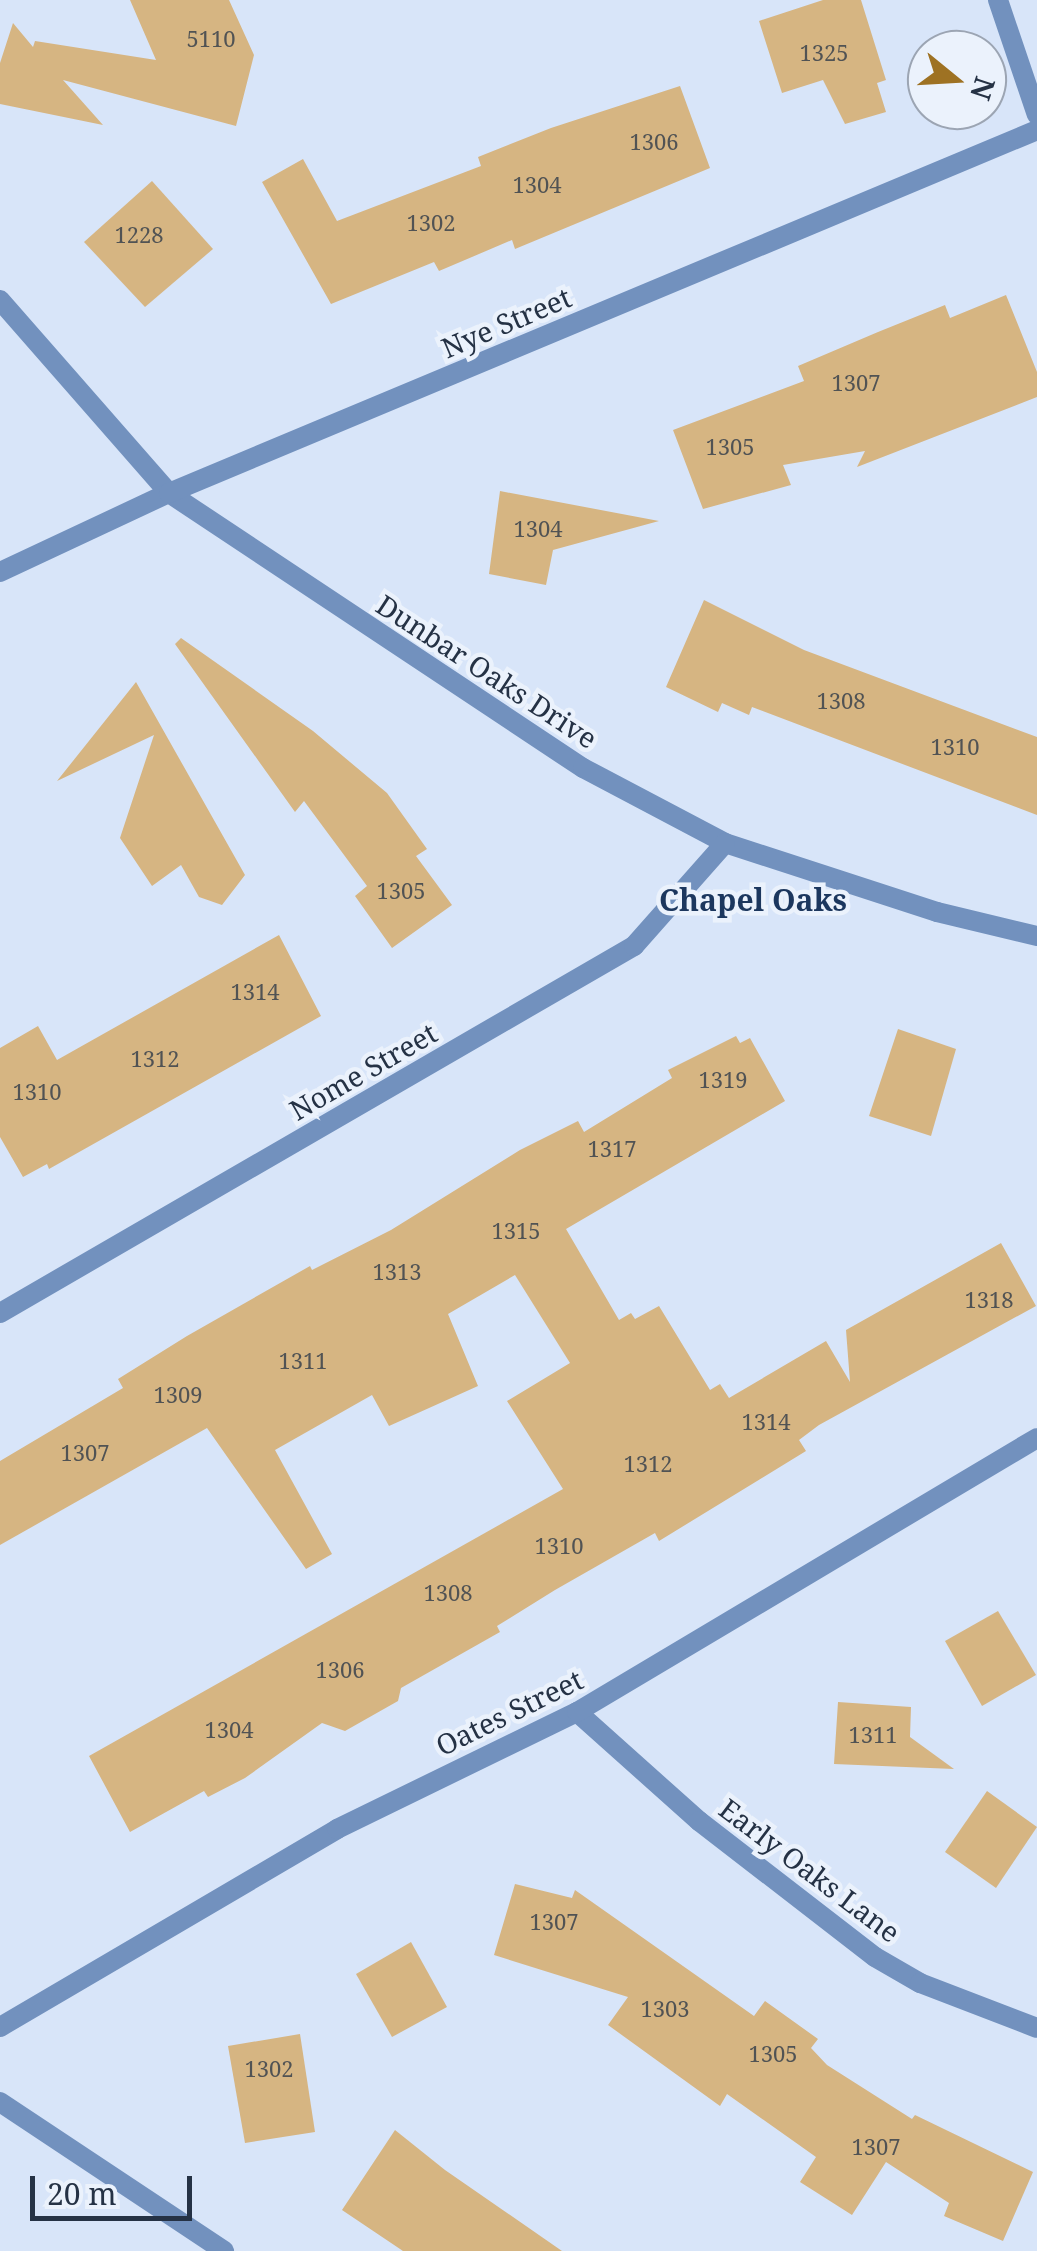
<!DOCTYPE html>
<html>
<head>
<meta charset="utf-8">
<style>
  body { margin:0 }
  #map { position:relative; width:1037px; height:2251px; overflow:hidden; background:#d8e5f9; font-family:"Noto Serif",serif }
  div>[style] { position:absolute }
  .building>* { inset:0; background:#d6b582 }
  .street>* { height:20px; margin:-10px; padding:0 10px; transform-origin:10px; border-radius:10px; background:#7291be }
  span { translate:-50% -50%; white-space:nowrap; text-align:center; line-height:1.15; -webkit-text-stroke:9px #ebf2fc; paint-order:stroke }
  .number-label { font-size:22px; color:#515354 }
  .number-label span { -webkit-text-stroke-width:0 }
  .street-label { font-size:28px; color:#253245 }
  .neighbourhood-label { font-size:30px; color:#1c375e; font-weight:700 }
  .north { position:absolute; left:907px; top:30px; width:100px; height:100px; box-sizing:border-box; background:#ebf2fc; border:2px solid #9ca5b3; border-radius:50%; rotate:108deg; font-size:28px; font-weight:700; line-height:40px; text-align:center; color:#253245 }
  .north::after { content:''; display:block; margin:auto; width:35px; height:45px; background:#9e7223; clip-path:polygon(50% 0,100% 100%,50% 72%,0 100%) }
  .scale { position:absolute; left:30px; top:2176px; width:162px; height:45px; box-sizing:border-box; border:5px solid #253245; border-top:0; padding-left:12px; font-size:30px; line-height:35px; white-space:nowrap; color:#253245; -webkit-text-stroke:8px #ebf2fc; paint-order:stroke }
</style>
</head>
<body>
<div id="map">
  <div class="building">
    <i style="clip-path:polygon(130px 0,229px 0,254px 55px,236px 126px,63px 80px,103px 125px,0 104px,0 63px,13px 23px,33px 47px,35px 41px,156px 60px)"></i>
    <i style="clip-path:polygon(823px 0,861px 0,886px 80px,877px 83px,886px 112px,845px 124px,823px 80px,782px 93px,759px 21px)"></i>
    <i style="clip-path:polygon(680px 86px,710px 168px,515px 249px,512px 240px,439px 271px,434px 262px,331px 304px,262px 182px,303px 159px,337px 221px,481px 166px,478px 157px,551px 128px)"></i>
    <i style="clip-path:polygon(152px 181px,213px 249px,145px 307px,84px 242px)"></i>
    <i style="clip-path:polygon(1006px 295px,1037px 372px,1037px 397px,857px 467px,865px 451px,783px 465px,791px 485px,703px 509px,673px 430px,804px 381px,798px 366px,878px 332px,945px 305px,950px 318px)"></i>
    <i style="clip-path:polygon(500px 491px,659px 521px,553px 550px,546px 585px,489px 574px)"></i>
    <i style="clip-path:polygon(704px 600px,804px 650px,1037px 737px,1037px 815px,752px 707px,749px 715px,722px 703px,718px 712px,666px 687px)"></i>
    <i style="clip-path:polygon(181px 638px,313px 731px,387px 793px,427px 849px,416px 856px,452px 905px,392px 948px,355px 896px,367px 886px,304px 801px,295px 812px,175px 644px)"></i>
    <i style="clip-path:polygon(136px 682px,245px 875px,222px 905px,199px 897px,181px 865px,152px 886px,120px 838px,154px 735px,57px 781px)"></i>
    <i style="clip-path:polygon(279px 935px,321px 1016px,49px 1169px,47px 1164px,23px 1177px,0 1137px,0 1048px,38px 1026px,57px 1060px)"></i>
    <i style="clip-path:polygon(898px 1029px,956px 1049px,931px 1136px,869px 1116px)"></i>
    <i style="clip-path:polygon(736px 1036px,740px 1043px,750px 1038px,785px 1101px,566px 1229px,619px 1320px,631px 1313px,635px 1319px,659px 1306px,710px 1390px,720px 1384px,729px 1398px,826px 1341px,850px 1382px,846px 1330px,1001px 1243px,1036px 1306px,819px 1425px,799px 1440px,806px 1451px,659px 1541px,655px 1533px,555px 1590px,497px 1626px,500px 1632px,401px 1688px,398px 1701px,345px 1731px,322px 1723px,245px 1778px,208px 1797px,204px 1791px,130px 1832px,89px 1756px,563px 1489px,507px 1401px,570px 1363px,515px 1275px,448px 1314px,478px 1386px,389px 1426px,372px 1395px,275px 1450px,332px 1554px,306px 1569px,207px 1428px,0 1545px,0 1461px,123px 1388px,118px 1379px,187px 1336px,310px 1266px,312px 1270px,391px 1230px,520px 1150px,578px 1121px,584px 1132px,672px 1078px,668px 1070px)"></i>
    <i style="clip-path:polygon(998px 1611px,1036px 1675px,982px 1706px,945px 1641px)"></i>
    <i style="clip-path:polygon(838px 1702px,911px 1707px,910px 1737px,954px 1769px,834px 1764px)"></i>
    <i style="clip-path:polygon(987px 1791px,1037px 1827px,996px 1888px,945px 1852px)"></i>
    <i style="clip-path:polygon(515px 1884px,572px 1898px,575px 1890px,754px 2016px,765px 2001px,818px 2039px,811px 2048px,827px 2065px,912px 2119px,915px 2115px,1033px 2172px,1003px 2241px,944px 2216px,949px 2203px,886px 2162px,852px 2215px,800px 2182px,816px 2157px,727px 2094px,720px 2106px,608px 2025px,628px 1997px,494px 1955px)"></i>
    <i style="clip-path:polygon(411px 1942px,447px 2007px,392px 2037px,356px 1974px)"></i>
    <i style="clip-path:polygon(300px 2034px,315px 2132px,245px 2143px,228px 2046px)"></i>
    <i style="clip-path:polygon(395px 2130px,445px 2170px,562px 2251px,403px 2251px,342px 2210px)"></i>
  </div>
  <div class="street">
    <i style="left:998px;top:0;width:121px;rotate:71.3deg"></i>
    <i style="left:0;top:300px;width:257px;rotate:48.8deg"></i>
    <i style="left:169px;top:493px;width:497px;rotate:33.6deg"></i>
    <i style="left:583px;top:768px;width:161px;rotate:27.8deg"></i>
    <i style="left:725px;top:843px;width:223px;rotate:18deg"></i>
    <i style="left:937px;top:912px;width:103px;rotate:13.5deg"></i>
    <i style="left:0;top:572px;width:187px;rotate:-25.1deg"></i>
    <i style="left:169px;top:493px;width:941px;rotate:-22.69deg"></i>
    <i style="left:0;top:1313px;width:733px;rotate:-30.07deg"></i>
    <i style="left:634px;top:946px;width:137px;rotate:-48.5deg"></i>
    <i style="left:577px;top:1712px;width:164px;rotate:41.8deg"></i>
    <i style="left:699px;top:1821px;width:222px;rotate:37.7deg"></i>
    <i style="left:875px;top:1957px;width:52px;rotate:30deg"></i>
    <i style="left:920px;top:1983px;width:125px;rotate:21deg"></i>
    <i style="left:0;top:2027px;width:391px;rotate:-30.4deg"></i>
    <i style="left:337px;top:1829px;width:267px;rotate:-26deg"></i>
    <i style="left:577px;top:1712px;width:535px;rotate:-30.78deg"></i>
    <i style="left:0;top:2102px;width:269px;rotate:33.6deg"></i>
  </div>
  <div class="number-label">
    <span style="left:211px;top:39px">5110</span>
    <span style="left:824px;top:53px">1325</span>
    <span style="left:654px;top:142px">1306</span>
    <span style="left:537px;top:185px">1304</span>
    <span style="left:431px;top:223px">1302</span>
    <span style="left:139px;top:235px">1228</span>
    <span style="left:856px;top:383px">1307</span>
    <span style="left:730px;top:447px">1305</span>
    <span style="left:538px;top:529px">1304</span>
    <span style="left:841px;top:701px">1308</span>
    <span style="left:955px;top:747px">1310</span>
    <span style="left:401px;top:891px">1305</span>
    <span style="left:255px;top:992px">1314</span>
    <span style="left:155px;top:1059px">1312</span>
    <span style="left:723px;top:1080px">1319</span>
    <span style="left:37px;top:1092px">1310</span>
    <span style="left:612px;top:1149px">1317</span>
    <span style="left:516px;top:1231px">1315</span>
    <span style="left:397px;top:1272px">1313</span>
    <span style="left:989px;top:1300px">1318</span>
    <span style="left:303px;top:1361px">1311</span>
    <span style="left:178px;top:1395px">1309</span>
    <span style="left:766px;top:1422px">1314</span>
    <span style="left:85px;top:1453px">1307</span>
    <span style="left:648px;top:1464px">1312</span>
    <span style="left:559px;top:1546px">1310</span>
    <span style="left:448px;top:1593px">1308</span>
    <span style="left:340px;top:1670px">1306</span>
    <span style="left:229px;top:1730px">1304</span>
    <span style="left:873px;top:1735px">1311</span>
    <span style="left:554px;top:1922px">1307</span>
    <span style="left:665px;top:2009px">1303</span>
    <span style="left:773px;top:2054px">1305</span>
    <span style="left:269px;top:2069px">1302</span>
    <span style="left:876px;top:2147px">1307</span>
  </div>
  <div class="street-label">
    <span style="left:506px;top:322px;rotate:-23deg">Nye Street</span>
    <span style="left:487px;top:671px;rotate:33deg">Dunbar Oaks Drive</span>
    <span style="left:363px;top:1071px;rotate:-30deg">Nome Street</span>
    <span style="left:509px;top:1712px;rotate:-26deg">Oates Street</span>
    <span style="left:810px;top:1870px;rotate:37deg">Early Oaks Lane</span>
  </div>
  <div class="neighbourhood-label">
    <span style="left:753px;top:900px">Chapel Oaks</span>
  </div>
  <div class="north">N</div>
  <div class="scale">20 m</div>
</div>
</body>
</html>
